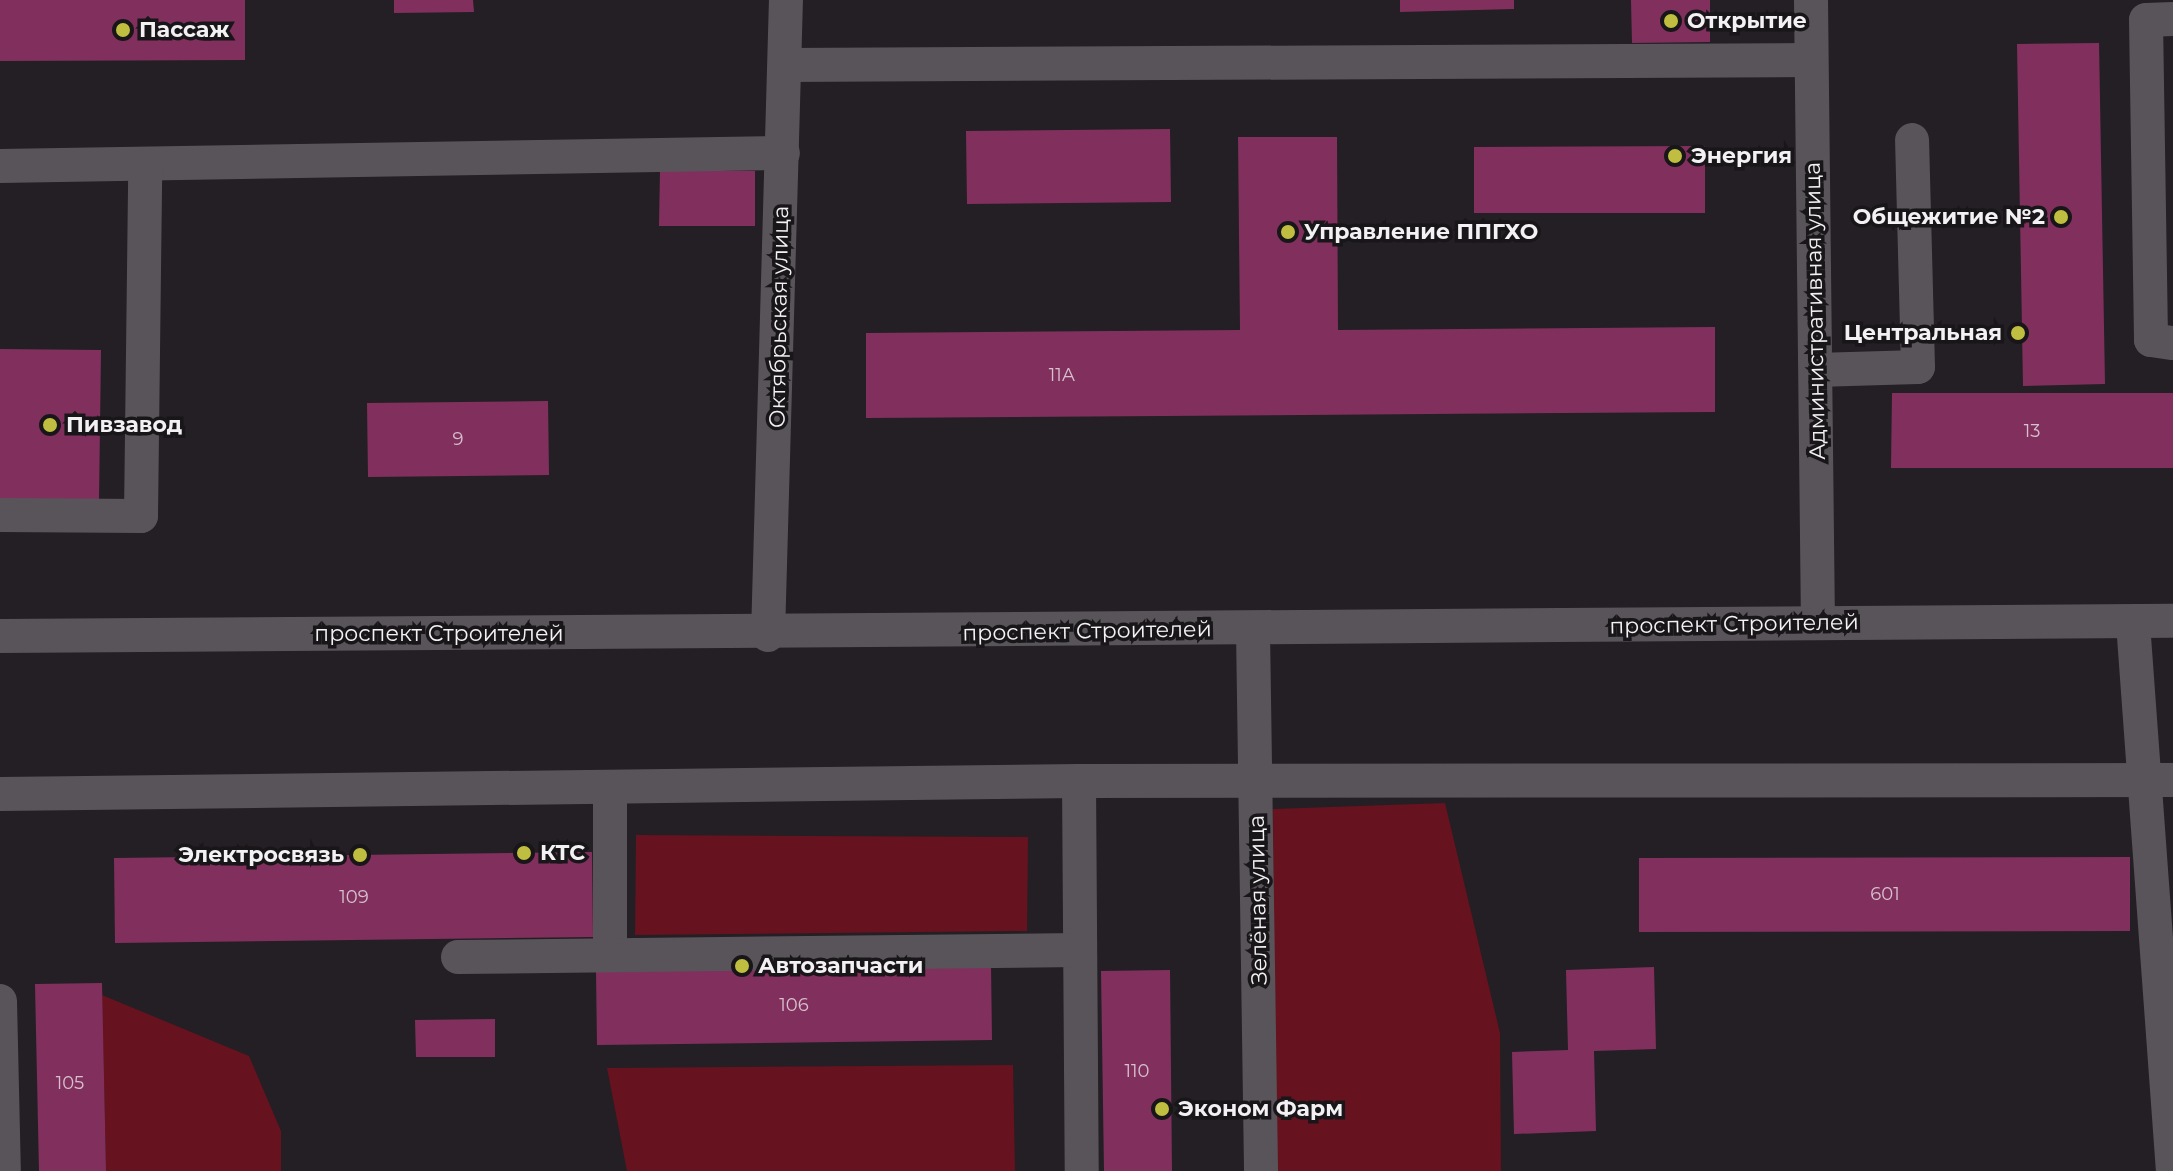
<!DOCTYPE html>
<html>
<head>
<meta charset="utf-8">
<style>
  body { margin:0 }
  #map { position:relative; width:2173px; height:1171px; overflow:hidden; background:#231f24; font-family:Montserrat,sans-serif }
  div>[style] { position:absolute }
  .green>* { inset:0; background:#66121f }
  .building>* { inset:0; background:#81305e }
  .minor>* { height:34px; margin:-17px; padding:0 17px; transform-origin:17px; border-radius:17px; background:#59545a }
  .dots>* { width:22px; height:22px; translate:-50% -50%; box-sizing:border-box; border:4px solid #19161a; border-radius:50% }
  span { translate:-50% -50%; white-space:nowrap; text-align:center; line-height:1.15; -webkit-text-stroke:7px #19161a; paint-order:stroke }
  .number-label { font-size:18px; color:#d7c1ce }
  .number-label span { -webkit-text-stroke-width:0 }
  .poi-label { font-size:22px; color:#f4f1f4; font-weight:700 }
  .left { translate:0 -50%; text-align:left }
  .right { translate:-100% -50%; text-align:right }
  .street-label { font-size:22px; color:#f4f1f4 }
</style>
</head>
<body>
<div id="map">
  <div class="green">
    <i style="clip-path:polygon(1445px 803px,1500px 1033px,1501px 1171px,1275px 1171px,1273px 809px)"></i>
    <i style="clip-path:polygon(636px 835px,1028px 837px,1027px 931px,635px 935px)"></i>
    <i style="clip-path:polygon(102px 995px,249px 1056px,281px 1131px,281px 1171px,106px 1171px)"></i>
    <i style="clip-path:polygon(1013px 1065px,1015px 1171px,627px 1171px,607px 1068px)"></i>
  </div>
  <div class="building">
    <i style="clip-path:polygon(0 0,245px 0,245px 60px,0 61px)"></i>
    <i style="clip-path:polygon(394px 0,473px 0,474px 12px,394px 13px)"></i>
    <i style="clip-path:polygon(1400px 0,1514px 0,1514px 9px,1400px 12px)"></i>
    <i style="clip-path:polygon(1631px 0,1710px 0,1710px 42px,1632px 43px)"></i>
    <i style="clip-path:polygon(2099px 43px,2105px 384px,2023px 386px,2017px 44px)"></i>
    <i style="clip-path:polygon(1170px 129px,1171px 202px,967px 204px,966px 131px)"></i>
    <i style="clip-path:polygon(1238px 137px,1337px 137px,1338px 330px,1715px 327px,1715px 412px,866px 418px,866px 333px,1240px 330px)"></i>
    <i style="clip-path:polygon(1705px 146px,1705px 213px,1474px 213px,1474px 147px)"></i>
    <i style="clip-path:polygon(660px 171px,755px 171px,755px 226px,659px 226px)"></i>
    <i style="clip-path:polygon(0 349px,101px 350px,99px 501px,0 500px)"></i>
    <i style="clip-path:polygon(1892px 393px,2173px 393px,2173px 468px,1891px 468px)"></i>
    <i style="clip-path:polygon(548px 401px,549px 475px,368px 477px,367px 403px)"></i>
    <i style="clip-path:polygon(592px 852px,593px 937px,115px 943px,114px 858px)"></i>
    <i style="clip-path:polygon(2130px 857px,2130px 931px,1639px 932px,1639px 858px)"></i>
    <i style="clip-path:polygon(991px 965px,992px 1040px,597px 1045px,596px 970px)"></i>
    <i style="clip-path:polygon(1654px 967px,1656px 1049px,1594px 1051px,1596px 1131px,1514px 1134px,1512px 1052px,1568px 1050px,1566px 970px)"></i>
    <i style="clip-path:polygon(1170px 970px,1172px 1171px,1104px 1171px,1101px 971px)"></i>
    <i style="clip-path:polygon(102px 983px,106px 1171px,39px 1171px,35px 984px)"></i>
    <i style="clip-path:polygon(495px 1019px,495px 1057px,416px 1057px,415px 1020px)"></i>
  </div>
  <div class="minor">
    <i style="left:1811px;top:0;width:623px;rotate:89.36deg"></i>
    <i style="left:2173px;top:19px;width:27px;rotate:178deg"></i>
    <i style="left:2146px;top:20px;width:320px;rotate:89.1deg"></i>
    <i style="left:2151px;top:340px;width:22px;rotate:8deg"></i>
    <i style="left:785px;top:65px;width:1025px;rotate:-0.28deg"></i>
    <i style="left:0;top:166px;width:783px;rotate:-0.95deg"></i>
    <i style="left:1816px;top:370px;width:102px;rotate:-1.7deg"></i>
    <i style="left:1918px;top:367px;width:227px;rotate:-91.5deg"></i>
    <i style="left:0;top:515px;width:141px;rotate:0.4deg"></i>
    <i style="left:141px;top:516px;width:350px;rotate:-89.3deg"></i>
    <i style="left:2133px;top:623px;width:549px;rotate:85.83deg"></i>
    <i style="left:1253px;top:630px;width:541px;rotate:89.15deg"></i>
    <i style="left:768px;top:635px;width:635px;rotate:-88.38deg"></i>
    <i style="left:0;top:636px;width:2173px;rotate:-0.4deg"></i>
    <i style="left:1079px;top:781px;width:390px;rotate:89.6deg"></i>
    <i style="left:0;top:794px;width:1079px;rotate:-0.69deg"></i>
    <i style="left:1079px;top:781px;width:1094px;rotate:-0.05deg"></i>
    <i style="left:610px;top:953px;width:166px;rotate:-90deg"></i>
    <i style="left:458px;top:957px;width:622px;rotate:-0.64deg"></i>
    <i style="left:0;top:1001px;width:170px;rotate:88.7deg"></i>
  </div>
  <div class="dots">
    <i style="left:1671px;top:21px;background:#c0be40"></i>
    <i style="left:123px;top:30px;background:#c0be40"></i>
    <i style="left:1675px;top:156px;background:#c0be40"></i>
    <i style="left:2061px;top:217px;background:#c0be40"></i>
    <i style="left:1288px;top:232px;background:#c0be40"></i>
    <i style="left:2018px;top:333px;background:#c0be40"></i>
    <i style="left:50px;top:425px;background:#c0be40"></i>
    <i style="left:524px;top:853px;background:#c0be40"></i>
    <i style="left:360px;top:855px;background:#c0be40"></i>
    <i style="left:742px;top:966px;background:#c0be40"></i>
    <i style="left:1162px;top:1109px;background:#c0be40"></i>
  </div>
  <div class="number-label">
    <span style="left:1062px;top:375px">11А</span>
    <span style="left:2032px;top:431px">13</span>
    <span style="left:458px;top:439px">9</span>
    <span style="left:1885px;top:894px">601</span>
    <span style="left:354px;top:897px">109</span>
    <span style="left:794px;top:1005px">106</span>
    <span style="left:1137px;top:1071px">110</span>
    <span style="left:70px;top:1083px">105</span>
  </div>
  <div class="poi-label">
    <span class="left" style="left:1687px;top:21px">Открытие</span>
    <span class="left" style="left:139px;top:30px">Пассаж</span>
    <span class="left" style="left:1691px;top:156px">Энергия</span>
    <span class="right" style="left:2045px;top:217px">Общежитие №2</span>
    <span class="left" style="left:1304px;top:232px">Управление ППГХО</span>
    <span class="right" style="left:2002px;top:333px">Центральная</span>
    <span class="left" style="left:66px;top:425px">Пивзавод</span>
    <span class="left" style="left:540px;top:853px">КТС</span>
    <span class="right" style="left:344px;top:855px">Электросвязь</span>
    <span class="left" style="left:758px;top:966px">Автозапчасти</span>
    <span class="left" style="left:1178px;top:1109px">Эконом Фарм</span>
  </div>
  <div class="street-label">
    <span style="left:1815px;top:311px;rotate:-91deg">Административная улица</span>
    <span style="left:779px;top:317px;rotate:-89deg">Октябрьская улица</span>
    <span style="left:1734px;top:624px;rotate:-1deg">проспект Строителей</span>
    <span style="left:1087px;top:631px;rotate:-1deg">проспект Строителей</span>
    <span style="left:439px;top:634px">проспект Строителей</span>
    <span style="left:1258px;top:900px;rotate:-91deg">Зелёная улица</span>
  </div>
</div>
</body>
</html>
